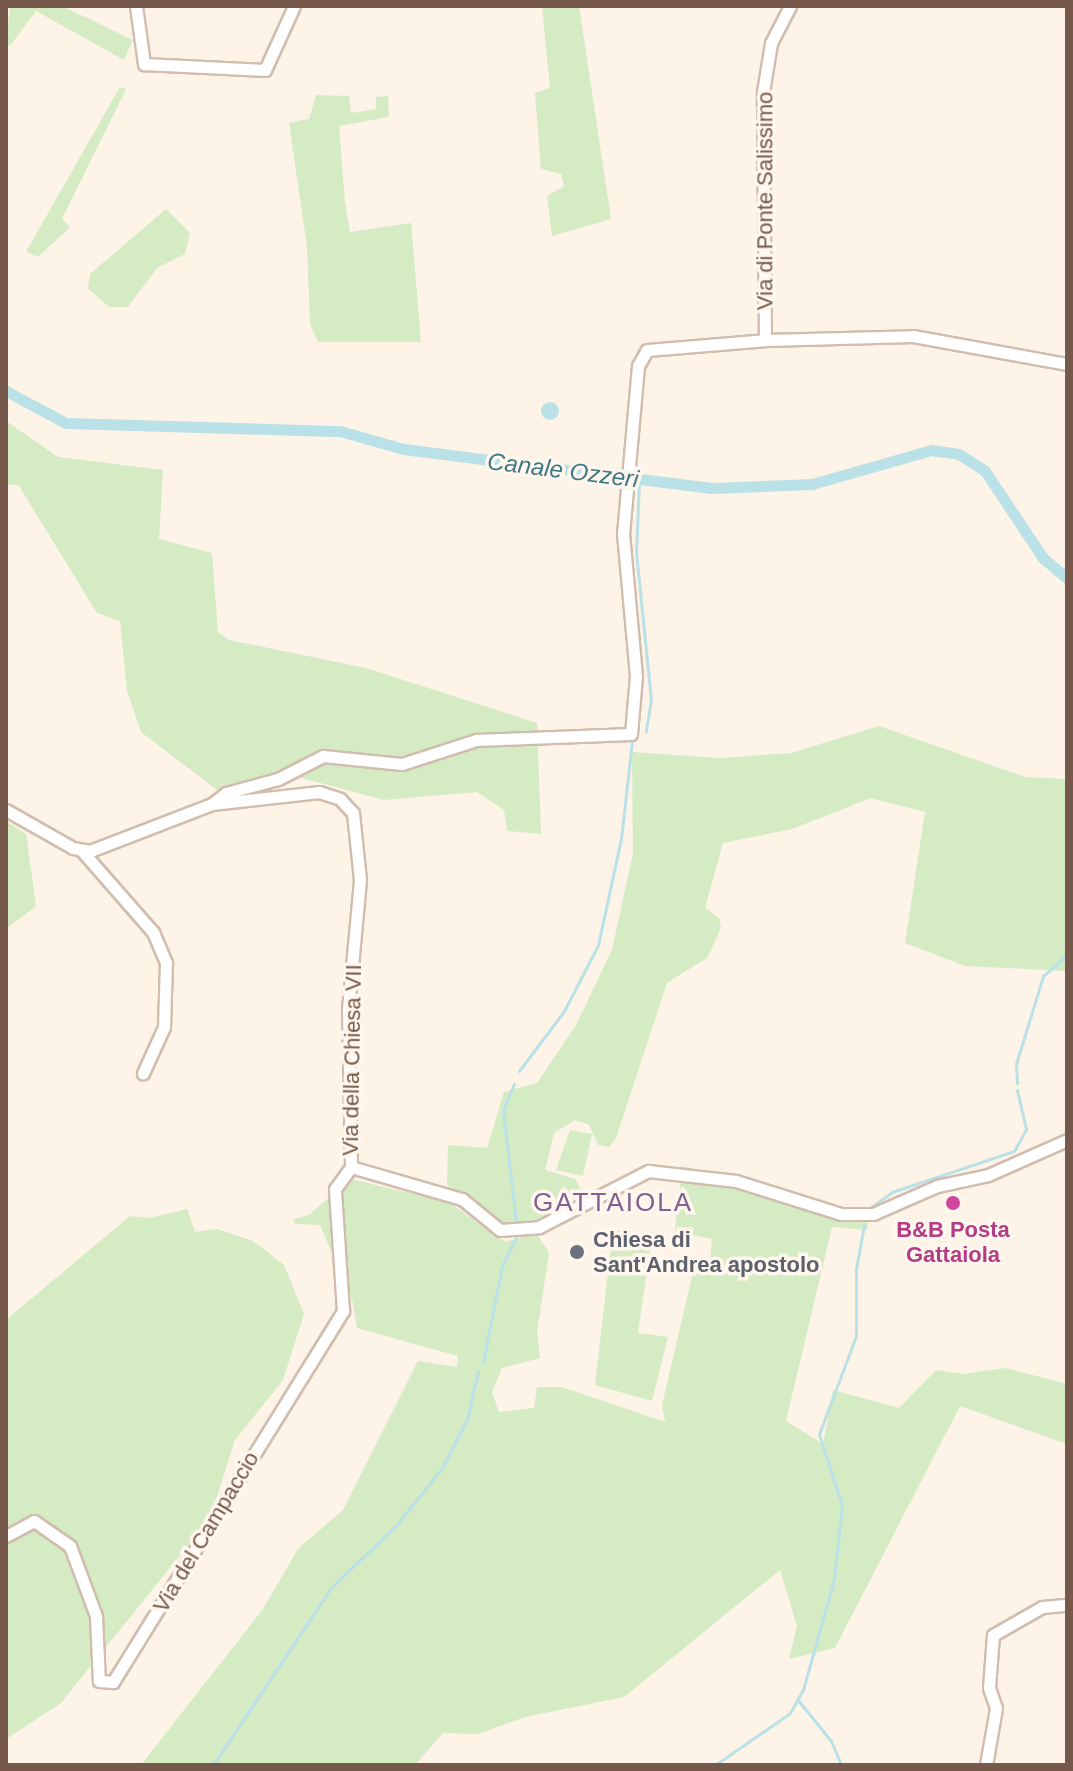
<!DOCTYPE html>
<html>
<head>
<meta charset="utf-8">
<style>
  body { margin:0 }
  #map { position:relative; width:1073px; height:1771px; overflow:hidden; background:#fdf3e6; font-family:Helvetica,sans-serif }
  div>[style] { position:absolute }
  .green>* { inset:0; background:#d5ebc4 }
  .water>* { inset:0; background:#bae1e7 }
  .round { border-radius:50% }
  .stream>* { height:3px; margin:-1.5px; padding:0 1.5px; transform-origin:1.5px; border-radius:1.5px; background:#bae1e7 }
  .canal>* { height:11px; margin:-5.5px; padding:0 5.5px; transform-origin:5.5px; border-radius:5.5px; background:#bae1e7 }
  .roads { filter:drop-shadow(2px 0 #d1bdae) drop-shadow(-2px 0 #d1bdae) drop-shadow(0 2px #d1bdae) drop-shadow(0 -2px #d1bdae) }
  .minor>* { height:11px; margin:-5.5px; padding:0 5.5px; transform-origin:5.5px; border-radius:5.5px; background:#fff }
  .dots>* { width:22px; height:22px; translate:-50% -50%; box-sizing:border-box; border:4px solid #fff7ed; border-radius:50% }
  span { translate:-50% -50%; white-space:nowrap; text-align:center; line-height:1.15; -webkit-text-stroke:7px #fff7ed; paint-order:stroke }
  .street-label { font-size:22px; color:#76594a }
  .hotel-label { font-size:22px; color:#b23c85; font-weight:700 }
  .worship-label { font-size:22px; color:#5b616d; font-weight:700 }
  .left { translate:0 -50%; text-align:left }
  .water-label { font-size:24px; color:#407983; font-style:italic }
  .quarter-label { font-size:26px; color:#816293; letter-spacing:2px }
  .frame { position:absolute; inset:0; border:8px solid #76594a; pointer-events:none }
</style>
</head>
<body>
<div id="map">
  <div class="green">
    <i style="clip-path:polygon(10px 6px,62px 6px,133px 40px,124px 60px,36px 11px,10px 46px,6px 44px)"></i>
    <i style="clip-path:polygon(542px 6px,579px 6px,611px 219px,552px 236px,547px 196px,564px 186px,561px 174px,541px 169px,535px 93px,550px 88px)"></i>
    <i style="clip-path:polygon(120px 87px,126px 89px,62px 219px,70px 227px,38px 257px,26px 252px)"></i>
    <i style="clip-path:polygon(316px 95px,349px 96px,351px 113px,376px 109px,376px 97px,388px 96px,389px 117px,339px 126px,345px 202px,350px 232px,411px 223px,421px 342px,318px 342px,310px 324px,307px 247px,289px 123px,309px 119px)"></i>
    <i style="clip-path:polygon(166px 209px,190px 233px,185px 254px,157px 268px,128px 307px,109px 307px,88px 288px,90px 274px)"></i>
    <i style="clip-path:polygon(6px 421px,58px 457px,163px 470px,159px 539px,212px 553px,218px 632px,229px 640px,366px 668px,537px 723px,541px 834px,507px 831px,504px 810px,477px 792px,384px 800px,283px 773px,217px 790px,141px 732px,127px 691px,120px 621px,97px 613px,19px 486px,6px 484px)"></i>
    <i style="clip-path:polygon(879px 726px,1025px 777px,1067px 779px,1067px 971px,965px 966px,905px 943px,925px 812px,871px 798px,792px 829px,723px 843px,705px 908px,719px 918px,721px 928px,707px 958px,667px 983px,616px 1138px,609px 1147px,598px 1145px,589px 1125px,575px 1120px,554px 1133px,545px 1170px,575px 1179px,583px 1193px,550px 1214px,509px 1229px,447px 1185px,448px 1145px,487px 1148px,504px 1092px,537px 1083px,576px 1025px,612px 950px,633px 853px,632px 752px,720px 758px,791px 753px)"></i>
    <i style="clip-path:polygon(6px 821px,26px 834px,36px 906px,6px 929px)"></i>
    <i style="clip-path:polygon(570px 1130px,592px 1134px,583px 1176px,556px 1170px)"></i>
    <i style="clip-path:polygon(682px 1166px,846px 1210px,870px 1209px,867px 1230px,832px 1227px,786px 1421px,823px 1444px,833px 1390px,899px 1408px,936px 1370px,963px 1374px,1005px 1368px,1067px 1384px,1067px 1444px,960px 1406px,835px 1648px,789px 1659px,797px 1626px,780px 1570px,624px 1697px,525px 1717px,478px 1734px,443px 1733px,415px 1765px,141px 1765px,263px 1609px,298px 1549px,343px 1510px,418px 1361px,457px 1367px,458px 1356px,357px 1328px,353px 1303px,320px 1225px,295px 1224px,293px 1220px,310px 1214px,351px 1179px,450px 1203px,505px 1242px,536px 1233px,549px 1253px,537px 1332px,540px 1358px,502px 1368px,492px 1392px,499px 1412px,534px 1408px,537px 1387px,562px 1387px,665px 1422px,662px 1405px,694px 1268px,710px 1262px,712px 1239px,675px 1231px)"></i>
    <i style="clip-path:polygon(187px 1209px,195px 1232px,217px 1229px,253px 1241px,284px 1265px,304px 1314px,283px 1380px,235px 1440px,210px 1518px,61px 1703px,6px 1739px,6px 1320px,130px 1216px,150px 1218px)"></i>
    <i style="clip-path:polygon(613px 1229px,652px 1235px,638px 1333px,668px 1337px,652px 1401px,595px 1385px)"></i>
  </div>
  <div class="water">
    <i class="round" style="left:541px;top:402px;width:18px;height:18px"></i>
  </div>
  <div class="stream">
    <i style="left:639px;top:481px;width:71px;rotate:92.4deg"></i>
    <i style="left:636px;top:552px;width:148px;rotate:84.2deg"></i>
    <i style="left:651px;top:699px;width:33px;rotate:99deg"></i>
    <i style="left:519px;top:1071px;width:75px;rotate:-53.1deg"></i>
    <i style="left:564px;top:1011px;width:74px;rotate:-62.7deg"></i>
    <i style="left:598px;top:945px;width:108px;rotate:-77.8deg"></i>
    <i style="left:621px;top:839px;width:99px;rotate:-83.6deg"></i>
    <i style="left:1017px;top:1083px;width:19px;rotate:-93deg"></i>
    <i style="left:1016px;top:1064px;width:92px;rotate:-72.9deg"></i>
    <i style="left:1043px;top:976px;width:32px;rotate:-41deg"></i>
    <i style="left:514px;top:1084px;width:29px;rotate:112deg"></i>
    <i style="left:503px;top:1111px;width:112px;rotate:83.3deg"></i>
    <i style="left:870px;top:1208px;width:27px;rotate:-36deg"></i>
    <i style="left:892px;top:1192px;width:129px;rotate:-18.6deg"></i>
    <i style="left:1014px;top:1151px;width:25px;rotate:-61deg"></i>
    <i style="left:1026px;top:1129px;width:40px;rotate:-103deg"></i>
    <i style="left:483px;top:1362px;width:98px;rotate:-78.8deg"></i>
    <i style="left:502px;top:1266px;width:34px;rotate:-64deg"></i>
    <i style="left:798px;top:1700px;width:53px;rotate:51.2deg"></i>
    <i style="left:831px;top:1741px;width:26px;rotate:67deg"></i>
    <i style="left:213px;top:1765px;width:211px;rotate:-56.4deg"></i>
    <i style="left:330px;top:1589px;width:95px;rotate:-44.1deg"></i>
    <i style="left:398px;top:1523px;width:70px;rotate:-51.3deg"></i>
    <i style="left:442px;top:1468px;width:55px;rotate:-63deg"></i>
    <i style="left:467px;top:1419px;width:49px;rotate:-77.1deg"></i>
    <i style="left:715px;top:1765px;width:91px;rotate:-34.7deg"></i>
    <i style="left:790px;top:1713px;width:26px;rotate:-61deg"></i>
    <i style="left:803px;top:1690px;width:115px;rotate:-74.4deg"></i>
    <i style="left:834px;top:1579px;width:73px;rotate:-83.7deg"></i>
    <i style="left:842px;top:1506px;width:76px;rotate:-107.7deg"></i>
    <i style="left:819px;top:1434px;width:105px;rotate:-69.3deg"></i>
    <i style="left:856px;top:1336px;width:67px;rotate:-90deg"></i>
    <i style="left:856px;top:1269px;width:45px;rotate:-79.7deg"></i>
  </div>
  <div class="canal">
    <i style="left:6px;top:391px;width:68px;rotate:28.1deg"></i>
    <i style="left:66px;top:423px;width:274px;rotate:1.7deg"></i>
    <i style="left:340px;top:431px;width:66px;rotate:15.9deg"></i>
    <i style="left:403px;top:449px;width:311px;rotate:7.2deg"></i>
    <i style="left:712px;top:488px;width:100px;rotate:-2.3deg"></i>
    <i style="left:812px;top:484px;width:124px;rotate:-15.9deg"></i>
    <i style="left:931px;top:450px;width:28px;rotate:8deg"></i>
    <i style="left:959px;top:454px;width:31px;rotate:33deg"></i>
    <i style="left:985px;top:471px;width:105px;rotate:56.3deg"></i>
    <i style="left:1043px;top:558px;width:31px;rotate:40deg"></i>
  </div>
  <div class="roads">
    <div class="minor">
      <i style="left:136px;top:6px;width:59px;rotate:82.1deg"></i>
      <i style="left:144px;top:64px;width:121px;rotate:2.8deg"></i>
      <i style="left:265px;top:70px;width:70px;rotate:-65.6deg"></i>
      <i style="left:765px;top:340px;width:148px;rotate:-1.5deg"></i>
      <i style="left:913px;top:336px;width:157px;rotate:10.3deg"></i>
      <i style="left:212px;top:804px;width:108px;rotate:-6.4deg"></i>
      <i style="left:319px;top:792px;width:22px;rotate:18deg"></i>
      <i style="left:340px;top:799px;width:19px;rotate:47deg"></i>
      <i style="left:353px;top:813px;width:67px;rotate:84deg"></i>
      <i style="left:360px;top:880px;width:130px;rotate:95.3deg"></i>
      <i style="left:348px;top:1009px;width:158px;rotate:88.9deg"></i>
      <i style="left:351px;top:1167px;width:116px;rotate:16.1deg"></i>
      <i style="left:462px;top:1199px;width:49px;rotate:39.2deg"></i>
      <i style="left:500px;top:1230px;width:39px;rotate:-4deg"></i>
      <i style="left:539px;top:1227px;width:123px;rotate:-27.2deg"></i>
      <i style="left:648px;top:1171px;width:89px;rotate:6.5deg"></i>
      <i style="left:736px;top:1181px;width:110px;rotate:17.4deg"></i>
      <i style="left:841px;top:1214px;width:32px"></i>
      <i style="left:873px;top:1214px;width:70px;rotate:-23.6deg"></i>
      <i style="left:937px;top:1186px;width:52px;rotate:-12.2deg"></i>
      <i style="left:988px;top:1175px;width:86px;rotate:-23.9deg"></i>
      <i style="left:6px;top:810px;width:77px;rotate:29.6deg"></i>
      <i style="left:73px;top:848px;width:17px;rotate:10deg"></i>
      <i style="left:90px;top:851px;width:131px;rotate:-21.1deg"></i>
      <i style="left:212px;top:804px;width:18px;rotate:-38deg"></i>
      <i style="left:226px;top:793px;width:54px;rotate:-15.1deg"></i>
      <i style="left:278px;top:779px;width:51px;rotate:-27.1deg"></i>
      <i style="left:323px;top:756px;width:79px;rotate:5.8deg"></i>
      <i style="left:402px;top:764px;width:78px;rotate:-18deg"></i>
      <i style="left:476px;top:740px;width:155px;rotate:-2.2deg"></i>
      <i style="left:631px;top:734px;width:58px;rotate:-85.1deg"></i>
      <i style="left:636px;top:676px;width:143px;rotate:-95.2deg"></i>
      <i style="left:623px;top:534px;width:169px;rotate:-84.9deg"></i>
      <i style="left:638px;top:366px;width:18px;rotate:-61deg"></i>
      <i style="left:647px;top:350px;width:118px;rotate:-4.8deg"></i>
      <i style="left:765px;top:340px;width:248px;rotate:-90.5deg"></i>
      <i style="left:763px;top:92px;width:50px;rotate:-80.7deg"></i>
      <i style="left:771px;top:43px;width:42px;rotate:-62.8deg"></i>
      <i style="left:82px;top:851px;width:108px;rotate:48.8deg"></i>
      <i style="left:153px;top:932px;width:34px;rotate:67deg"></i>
      <i style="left:166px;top:963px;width:64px;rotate:91.8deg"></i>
      <i style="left:164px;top:1027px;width:51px;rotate:114.5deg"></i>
      <i style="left:6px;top:1536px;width:32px;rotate:-28deg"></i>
      <i style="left:34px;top:1521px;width:44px;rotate:34.8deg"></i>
      <i style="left:70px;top:1546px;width:75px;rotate:69.6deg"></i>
      <i style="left:96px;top:1616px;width:65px;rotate:87.4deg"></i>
      <i style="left:99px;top:1681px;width:14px;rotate:4deg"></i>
      <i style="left:113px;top:1682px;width:437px;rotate:-58.2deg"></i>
      <i style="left:343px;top:1311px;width:122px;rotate:-93.8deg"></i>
      <i style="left:335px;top:1189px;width:27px;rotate:-54deg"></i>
      <i style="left:986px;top:1765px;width:58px;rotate:-80deg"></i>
      <i style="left:996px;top:1708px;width:21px;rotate:-109deg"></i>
      <i style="left:989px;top:1688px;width:53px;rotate:-85.7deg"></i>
      <i style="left:993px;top:1635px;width:56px;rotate:-29.7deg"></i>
      <i style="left:1042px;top:1607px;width:25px;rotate:-5deg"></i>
    </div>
  </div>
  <div class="dots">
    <i style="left:953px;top:1203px;background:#d1479c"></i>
    <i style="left:577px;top:1252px;background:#6b7280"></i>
  </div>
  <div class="street-label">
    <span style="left:765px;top:201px;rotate:-90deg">Via di Ponte Salissimo</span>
    <span style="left:352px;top:1060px;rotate:-89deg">Via della Chiesa VII</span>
    <span style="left:206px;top:1532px;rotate:-59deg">Via del Campaccio</span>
  </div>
  <div class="hotel-label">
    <span style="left:953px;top:1242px">B&amp;B Posta<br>Gattaiola</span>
  </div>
  <div class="worship-label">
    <span class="left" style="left:593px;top:1252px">Chiesa di<br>Sant'Andrea apostolo</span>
  </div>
  <div class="water-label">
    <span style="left:563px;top:470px;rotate:7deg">Canale Ozzeri</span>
  </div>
  <div class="quarter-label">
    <span style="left:613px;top:1203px">GATTAIOLA</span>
  </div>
  <div class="frame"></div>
</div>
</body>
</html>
